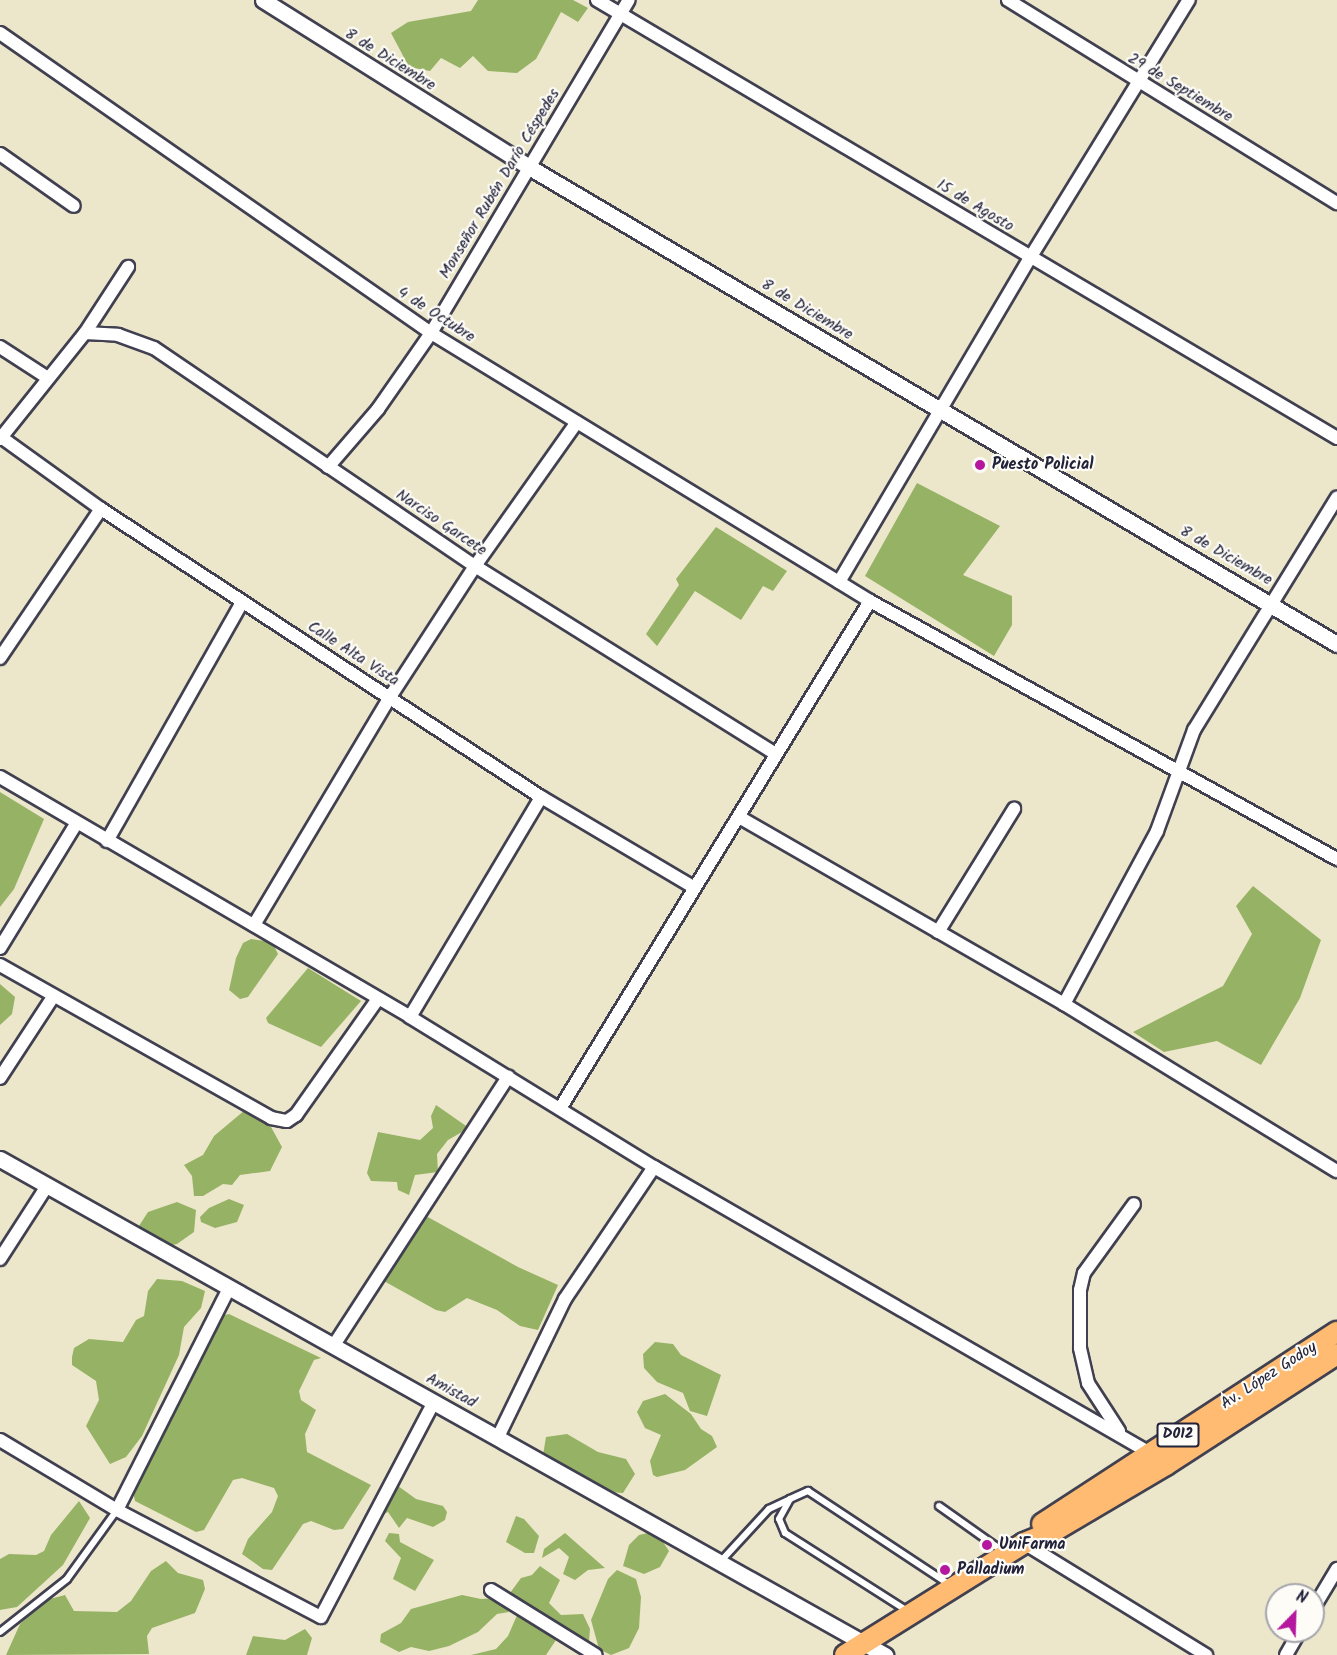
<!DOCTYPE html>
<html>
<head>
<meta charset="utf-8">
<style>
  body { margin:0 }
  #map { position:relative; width:1337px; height:1655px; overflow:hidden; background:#ece7cb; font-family:Kalam,sans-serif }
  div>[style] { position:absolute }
  .forest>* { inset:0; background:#96b264 }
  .roads { filter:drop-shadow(2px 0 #404051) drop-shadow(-2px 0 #404051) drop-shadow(0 2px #404051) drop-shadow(0 -2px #404051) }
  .service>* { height:6px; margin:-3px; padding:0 3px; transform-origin:3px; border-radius:3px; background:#fff }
  .minor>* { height:12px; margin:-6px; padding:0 6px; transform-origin:6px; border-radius:6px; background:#fff }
  .tertiary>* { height:15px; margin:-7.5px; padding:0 7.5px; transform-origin:7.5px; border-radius:7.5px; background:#fff }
  .primary>* { height:20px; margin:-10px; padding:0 10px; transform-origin:10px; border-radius:10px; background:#febb71 }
  .dots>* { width:16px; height:16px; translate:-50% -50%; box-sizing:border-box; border:3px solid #fdfcf7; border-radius:50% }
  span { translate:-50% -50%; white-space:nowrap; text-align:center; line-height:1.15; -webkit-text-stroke:4.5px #fdfcf7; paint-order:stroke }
  .shield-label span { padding:2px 4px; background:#fdfcf7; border:2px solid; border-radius:4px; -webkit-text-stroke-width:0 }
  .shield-label { font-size:15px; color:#22223b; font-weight:700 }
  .street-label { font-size:16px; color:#22223b }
  .poi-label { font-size:16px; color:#22223b; font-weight:700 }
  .left { translate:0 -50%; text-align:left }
  .north { position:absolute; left:1265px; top:1583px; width:60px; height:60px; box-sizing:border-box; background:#fdfcf7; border:2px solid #a5a5ac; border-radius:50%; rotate:23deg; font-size:16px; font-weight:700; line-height:24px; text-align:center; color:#22223b }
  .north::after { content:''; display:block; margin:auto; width:21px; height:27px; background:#b5179e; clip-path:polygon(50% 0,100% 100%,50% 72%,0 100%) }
</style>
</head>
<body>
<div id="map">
  <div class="forest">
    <i style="clip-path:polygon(478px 0,573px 0,588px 8px,578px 22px,561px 12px,536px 59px,517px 73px,488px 71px,473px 56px,460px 68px,441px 58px,430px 71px,409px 67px,391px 33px,408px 22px,471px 11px)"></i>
    <i style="clip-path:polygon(917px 483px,1000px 526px,963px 575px,1012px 596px,1012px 625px,994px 656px,865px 576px)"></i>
    <i style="clip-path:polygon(716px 527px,787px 571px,773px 591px,763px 586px,741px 620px,695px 591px,657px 646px,646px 634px,679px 585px,676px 579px)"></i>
    <i style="clip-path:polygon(0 792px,44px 819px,14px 889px,0 907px)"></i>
    <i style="clip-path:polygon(1253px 886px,1321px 940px,1300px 998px,1261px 1065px,1217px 1041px,1164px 1052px,1133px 1032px,1223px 986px,1252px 934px,1236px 906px)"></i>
    <i style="clip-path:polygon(251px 939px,272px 942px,278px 954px,248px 997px,240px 999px,229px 990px,236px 958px,243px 943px)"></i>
    <i style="clip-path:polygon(308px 968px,361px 1001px,321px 1047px,268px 1023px,266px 1018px)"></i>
    <i style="clip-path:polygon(0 984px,15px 997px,12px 1014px,0 1025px)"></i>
    <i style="clip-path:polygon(436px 1105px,469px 1128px,448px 1140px,437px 1154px,438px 1172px,415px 1175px,409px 1195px,398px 1190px,397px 1182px,371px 1181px,367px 1173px,378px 1132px,420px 1140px,433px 1128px,431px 1116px)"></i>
    <i style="clip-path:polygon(245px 1110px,271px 1127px,282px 1147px,270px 1171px,240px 1175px,232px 1185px,223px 1184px,203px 1196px,194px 1196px,192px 1176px,184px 1165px,203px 1155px,214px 1136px)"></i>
    <i style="clip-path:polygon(229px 1199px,244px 1205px,237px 1222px,215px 1228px,201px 1222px,200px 1217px,209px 1208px)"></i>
    <i style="clip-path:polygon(177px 1202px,196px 1210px,194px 1232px,177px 1244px,168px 1246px,137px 1229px,148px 1212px)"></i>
    <i style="clip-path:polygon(426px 1216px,518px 1267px,558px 1285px,538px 1330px,520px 1326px,497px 1310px,467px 1298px,445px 1312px,436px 1310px,382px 1280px,421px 1218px)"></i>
    <i style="clip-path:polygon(157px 1279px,182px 1281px,205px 1291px,201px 1308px,184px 1327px,179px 1355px,142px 1436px,126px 1457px,110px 1464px,86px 1426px,99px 1400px,96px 1381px,72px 1365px,72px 1357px,74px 1348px,89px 1339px,123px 1342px,136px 1320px,144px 1316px,148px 1291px)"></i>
    <i style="clip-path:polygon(229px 1314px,321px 1358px,314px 1360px,299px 1391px,301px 1400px,316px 1410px,305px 1434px,307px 1452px,371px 1485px,343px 1529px,334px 1530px,311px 1521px,303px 1524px,272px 1570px,263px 1569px,242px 1554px,248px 1539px,272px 1512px,278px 1496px,274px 1488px,242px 1478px,233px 1480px,204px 1530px,196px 1532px,135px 1501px,133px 1492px,220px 1316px)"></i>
    <i style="clip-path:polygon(655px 1342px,673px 1344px,681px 1355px,721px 1375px,707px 1416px,690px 1411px,683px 1393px,657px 1382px,644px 1368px,643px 1354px)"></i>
    <i style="clip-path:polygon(665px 1394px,691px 1414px,701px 1429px,712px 1436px,717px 1447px,685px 1470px,657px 1477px,653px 1475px,650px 1461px,661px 1435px,645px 1428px,637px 1412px,643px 1401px)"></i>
    <i style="clip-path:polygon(567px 1434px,598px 1452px,626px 1459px,635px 1474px,623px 1493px,609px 1492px,579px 1474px,548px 1462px,543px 1455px,546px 1437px)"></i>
    <i style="clip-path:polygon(394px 1483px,416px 1499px,443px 1506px,447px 1512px,445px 1520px,433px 1527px,407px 1518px,399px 1528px,388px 1512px,377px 1517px)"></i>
    <i style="clip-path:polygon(79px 1501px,90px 1518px,63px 1565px,17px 1607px,0 1610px,0 1559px,9px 1554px,36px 1555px,44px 1551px,51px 1535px)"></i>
    <i style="clip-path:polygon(516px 1516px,524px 1519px,539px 1536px,534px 1553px,525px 1553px,506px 1542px)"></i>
    <i style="clip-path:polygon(389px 1533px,399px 1534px,400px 1542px,434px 1560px,415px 1591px,393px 1579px,401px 1558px,385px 1541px)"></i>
    <i style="clip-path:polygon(565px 1533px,605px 1568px,588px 1570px,575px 1580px,563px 1574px,569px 1557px,559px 1548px,542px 1558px,544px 1549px)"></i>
    <i style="clip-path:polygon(648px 1533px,659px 1536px,669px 1551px,660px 1567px,644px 1574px,623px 1566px,629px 1545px,639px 1535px)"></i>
    <i style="clip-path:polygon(166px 1561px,178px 1573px,203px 1580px,205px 1589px,195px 1613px,152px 1628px,147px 1636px,149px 1654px,6px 1655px,20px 1624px,46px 1600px,65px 1595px,74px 1611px,117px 1612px,131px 1601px,151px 1571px)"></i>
    <i style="clip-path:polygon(540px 1566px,560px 1580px,549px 1603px,561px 1615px,583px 1614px,590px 1629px,589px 1642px,585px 1643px,512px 1602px,510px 1593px,521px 1578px,532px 1575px)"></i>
    <i style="clip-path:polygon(617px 1570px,636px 1579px,641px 1597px,639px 1628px,629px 1648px,611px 1655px,599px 1649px,591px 1620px,608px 1579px)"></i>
    <i style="clip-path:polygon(462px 1595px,481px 1599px,499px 1598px,509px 1612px,497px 1614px,478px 1632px,449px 1646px,429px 1651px,411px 1647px,399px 1652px,380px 1642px,381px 1634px,401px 1623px,411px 1609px)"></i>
    <i style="clip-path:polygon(518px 1613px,544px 1626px,556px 1640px,546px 1655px,471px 1655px,496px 1649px,508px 1636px)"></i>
    <i style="clip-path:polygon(305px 1629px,312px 1638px,307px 1655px,246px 1655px,253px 1636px,285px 1640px)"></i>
  </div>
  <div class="roads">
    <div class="service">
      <i style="left:939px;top:1506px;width:80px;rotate:35.3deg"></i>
      <i style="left:721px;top:1561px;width:71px;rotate:-47.3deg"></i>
      <i style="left:769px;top:1509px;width:23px;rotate:-25deg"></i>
      <i style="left:909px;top:1612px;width:147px;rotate:-147.5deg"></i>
      <i style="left:785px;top:1533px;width:15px;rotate:-113deg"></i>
      <i style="left:779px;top:1519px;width:23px;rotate:-61deg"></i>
      <i style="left:790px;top:1499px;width:20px;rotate:-24deg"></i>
      <i style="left:808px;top:1491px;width:170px;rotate:33.5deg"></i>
      <i style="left:0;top:1632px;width:85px;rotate:-38.3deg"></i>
      <i style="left:67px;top:1579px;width:85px;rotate:-54.1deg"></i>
    </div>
    <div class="minor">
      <i style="left:597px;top:0;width:860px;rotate:30.62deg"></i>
      <i style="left:1008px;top:0;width:387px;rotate:31.7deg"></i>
      <i style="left:0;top:33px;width:525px;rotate:34.84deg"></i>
      <i style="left:431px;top:333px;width:514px;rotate:31.4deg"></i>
      <i style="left:870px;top:601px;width:534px;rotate:28.92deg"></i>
      <i style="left:0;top:154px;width:90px;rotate:35.1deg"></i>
      <i style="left:85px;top:333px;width:33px;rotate:3deg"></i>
      <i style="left:118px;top:335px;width:38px;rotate:20deg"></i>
      <i style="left:154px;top:348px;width:388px;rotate:34.2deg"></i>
      <i style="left:475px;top:566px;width:355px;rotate:32deg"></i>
      <i style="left:0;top:347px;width:57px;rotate:32.9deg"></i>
      <i style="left:1px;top:437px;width:123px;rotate:35.8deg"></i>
      <i style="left:101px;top:509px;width:526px;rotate:33.21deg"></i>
      <i style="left:541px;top:797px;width:177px;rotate:30.6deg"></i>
      <i style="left:0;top:439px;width:136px;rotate:-51.3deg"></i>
      <i style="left:85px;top:333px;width:79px;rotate:-56.9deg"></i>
      <i style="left:328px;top:467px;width:77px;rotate:-49.2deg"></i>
      <i style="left:378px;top:409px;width:93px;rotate:-55.1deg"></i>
      <i style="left:431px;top:333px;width:387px;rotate:-59.3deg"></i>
      <i style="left:839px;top:582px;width:376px;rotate:-59.5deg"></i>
      <i style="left:1030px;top:258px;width:303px;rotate:-58.4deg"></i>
      <i style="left:0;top:658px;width:180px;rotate:-55.9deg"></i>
      <i style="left:0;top:777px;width:475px;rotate:30.3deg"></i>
      <i style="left:410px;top:1017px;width:286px;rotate:31.6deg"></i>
      <i style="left:654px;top:1167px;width:578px;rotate:29.98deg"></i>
      <i style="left:739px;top:817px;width:375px;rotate:29.9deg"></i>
      <i style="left:1064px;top:1004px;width:320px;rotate:31.5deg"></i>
      <i style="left:107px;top:841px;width:274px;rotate:-60.5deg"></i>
      <i style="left:254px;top:925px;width:265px;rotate:-59.2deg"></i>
      <i style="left:390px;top:697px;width:156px;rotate:-57deg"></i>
      <i style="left:475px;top:566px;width:176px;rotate:-54.7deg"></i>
      <i style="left:938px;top:932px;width:145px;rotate:-58.3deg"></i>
      <i style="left:0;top:948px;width:145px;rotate:-58.5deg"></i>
      <i style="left:0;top:965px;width:311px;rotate:29.4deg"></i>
      <i style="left:271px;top:1118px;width:16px;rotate:11deg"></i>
      <i style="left:287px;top:1121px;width:11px;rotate:-34deg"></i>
      <i style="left:296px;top:1115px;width:141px;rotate:-54.8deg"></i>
      <i style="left:1064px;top:1004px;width:196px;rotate:-61.7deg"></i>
      <i style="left:1157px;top:831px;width:108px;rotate:-69.9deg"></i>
      <i style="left:1194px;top:730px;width:273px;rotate:-58.4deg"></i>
      <i style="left:410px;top:1017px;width:256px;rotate:-59.2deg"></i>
      <i style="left:0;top:1078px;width:97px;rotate:-56.8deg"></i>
      <i style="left:561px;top:1107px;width:593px;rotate:-58.59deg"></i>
      <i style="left:0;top:1259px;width:87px;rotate:-57.2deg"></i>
      <i style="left:334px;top:1345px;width:320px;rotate:-57deg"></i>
      <i style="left:1119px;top:1431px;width:57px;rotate:-122.9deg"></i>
      <i style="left:1088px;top:1383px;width:36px;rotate:-103deg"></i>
      <i style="left:1080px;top:1348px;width:58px;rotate:-90deg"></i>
      <i style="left:1080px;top:1290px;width:17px;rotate:-77deg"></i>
      <i style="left:1084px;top:1273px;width:85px;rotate:-54.1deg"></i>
      <i style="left:498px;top:1437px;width:153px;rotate:-64.1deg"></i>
      <i style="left:565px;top:1299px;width:159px;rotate:-56deg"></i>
      <i style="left:0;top:1440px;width:136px;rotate:30.9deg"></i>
      <i style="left:117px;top:1510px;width:230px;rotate:27.7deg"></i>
      <i style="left:321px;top:1617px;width:243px;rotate:-62.3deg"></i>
      <i style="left:117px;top:1510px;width:249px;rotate:-63.2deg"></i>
      <i style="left:1024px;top:1543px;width:214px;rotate:31.6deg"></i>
      <i style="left:491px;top:1590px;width:123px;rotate:31.8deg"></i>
      <i style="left:1313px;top:1609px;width:47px;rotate:-59deg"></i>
      <i style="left:1286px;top:1655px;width:28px;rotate:-60deg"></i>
    </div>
    <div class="tertiary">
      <i style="left:263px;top:0;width:314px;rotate:32.1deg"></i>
      <i style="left:529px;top:167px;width:938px;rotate:30.56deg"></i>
      <i style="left:0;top:1159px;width:1015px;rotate:29.27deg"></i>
    </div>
    <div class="primary">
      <i style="left:1042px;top:1524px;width:352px;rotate:-33.1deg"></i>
      <i style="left:845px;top:1655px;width:211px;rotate:-32deg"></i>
      <i style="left:1024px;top:1543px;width:32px;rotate:-22deg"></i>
      <i style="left:1054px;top:1531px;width:130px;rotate:-30.5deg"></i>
      <i style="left:1166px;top:1465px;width:204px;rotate:-33deg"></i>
    </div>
  </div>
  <div class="dots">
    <i style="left:980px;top:465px;background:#b5179e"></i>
    <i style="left:987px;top:1545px;background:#b5179e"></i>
    <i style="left:945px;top:1570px;background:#b5179e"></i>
  </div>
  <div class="shield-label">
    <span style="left:1178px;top:1435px">D012</span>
  </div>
  <div class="street-label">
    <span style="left:390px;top:60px;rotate:32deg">8 de Diciembre</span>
    <span style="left:1180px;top:88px;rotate:31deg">29 de Septiembre</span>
    <span style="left:500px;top:184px;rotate:-59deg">Monseñor Rubén Darío Céspedes</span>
    <span style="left:975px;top:206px;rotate:31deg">15 de Agosto</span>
    <span style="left:807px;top:310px;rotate:31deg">8 de Diciembre</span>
    <span style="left:436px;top:315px;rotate:33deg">4 de Octubre</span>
    <span style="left:441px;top:523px;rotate:34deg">Narciso Garcete</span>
    <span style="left:1226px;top:556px;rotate:30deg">8 de Diciembre</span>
    <span style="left:353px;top:654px;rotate:33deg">Calle Alta Vista</span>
    <span style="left:1269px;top:1376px;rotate:-33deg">Av. López Godoy</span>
    <span style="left:451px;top:1391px;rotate:29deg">Amistad</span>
  </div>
  <div class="poi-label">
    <span class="left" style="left:992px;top:465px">Puesto Policial</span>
    <span class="left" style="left:999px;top:1545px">UniFarma</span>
    <span class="left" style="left:957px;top:1570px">Palladium</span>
  </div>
  <div class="north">N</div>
</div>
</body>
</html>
